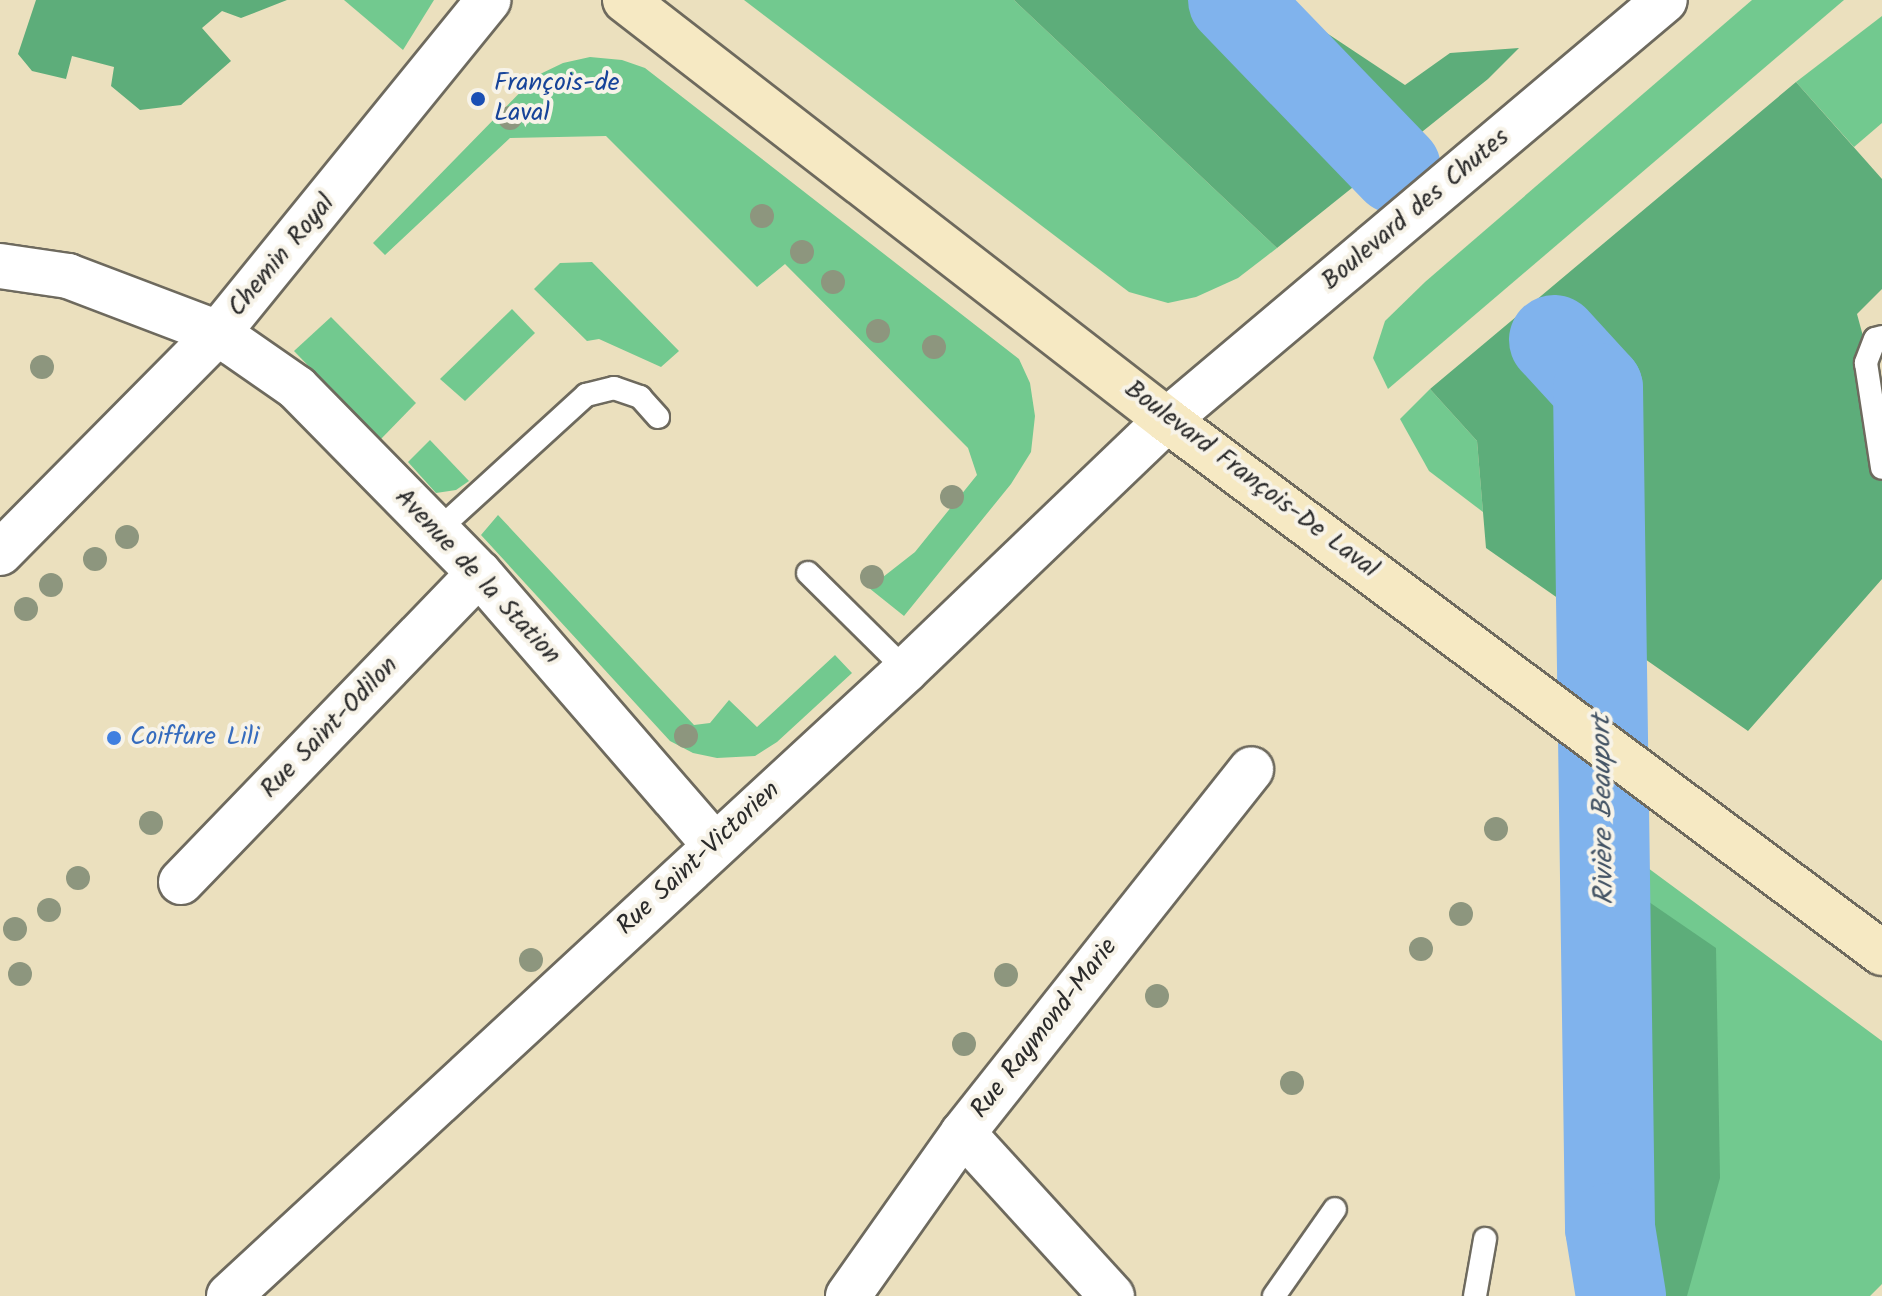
<!DOCTYPE html>
<html>
<head>
<meta charset="utf-8">
<style>
  body { margin:0 }
  #map { position:relative; width:1882px; height:1296px; overflow:hidden; background:#ebe0be; font-family:Kalam,sans-serif }
  div>[style] { position:absolute }
  .green>* { inset:0; background:#72c98f }
  .forest>* { inset:0; background:#5dad7a }
  .river>* { height:90px; margin:-45px; padding:0 45px; transform-origin:45px; border-radius:45px; background:#80b3ed }
  .roads { filter:drop-shadow(2px 0 #6e6a5e) drop-shadow(-2px 0 #6e6a5e) drop-shadow(0 2px #6e6a5e) drop-shadow(0 -2px #6e6a5e) }
  .service>* { height:22px; margin:-11px; padding:0 11px; transform-origin:11px; border-radius:11px; background:#fff }
  .minor>* { height:44px; margin:-22px; padding:0 22px; transform-origin:22px; border-radius:22px; background:#fff }
  .tertiary>* { height:44px; margin:-22px; padding:0 22px; transform-origin:22px; border-radius:22px; background:#fff }
  .secondary>* { height:44px; margin:-22px; padding:0 22px; transform-origin:22px; border-radius:22px; background:#f6e9c3 }
  .trees>* { width:24px; height:24px; margin:-12px; border-radius:50%; background:#8d967e }
  .dots>* { width:22px; height:22px; translate:-50% -50%; box-sizing:border-box; border:4px solid #f7f3e8; border-radius:50% }
  span { translate:-50% -50%; white-space:nowrap; text-align:center; line-height:1.15; -webkit-text-stroke:8px #f7f3e8; paint-order:stroke }
  .transit-label { font-size:26px; color:#164399 }
  .left { translate:0 -50%; text-align:left }
  .street-label { font-size:26px; color:#2b2b2b }
  .shop-label { font-size:26px; color:#366cbe }
  .water-label { font-size:28px; color:#445465; font-style:italic }
</style>
</head>
<body>
<div id="map">
  <div class="green">
    <i style="clip-path:polygon(344px 0,434px 0,403px 50px)"></i>
    <i style="clip-path:polygon(744px 0,1014px 0,1277px 248px,1238px 278px,1196px 297px,1168px 303px,1129px 292px)"></i>
    <i style="clip-path:polygon(1752px 0,1844px 0,1388px 389px,1373px 358px,1385px 321px,1425px 282px)"></i>
    <i style="clip-path:polygon(1882px 16px,1882px 123px,1854px 147px,1796px 82px)"></i>
    <i style="clip-path:polygon(590px 57px,622px 60px,645px 68px,1019px 359px,1030px 383px,1035px 416px,1031px 452px,1011px 484px,904px 616px,869px 588px,915px 552px,977px 475px,968px 448px,785px 264px,757px 287px,606px 136px,510px 138px,385px 255px,373px 243px,536px 76px,563px 63px)"></i>
    <i style="clip-path:polygon(592px 262px,679px 351px,661px 367px,599px 339px,587px 341px,534px 289px,560px 263px)"></i>
    <i style="clip-path:polygon(512px 309px,535px 333px,465px 401px,440px 379px)"></i>
    <i style="clip-path:polygon(331px 317px,416px 403px,380px 440px,294px 351px)"></i>
    <i style="clip-path:polygon(1430px 389px,1477px 441px,1483px 512px,1429px 471px,1400px 419px)"></i>
    <i style="clip-path:polygon(430px 440px,469px 481px,456px 490px,436px 493px,408px 462px)"></i>
    <i style="clip-path:polygon(498px 515px,694px 725px,710px 723px,729px 700px,757px 727px,835px 655px,852px 673px,777px 742px,755px 756px,717px 758px,693px 753px,670px 741px,481px 535px)"></i>
    <i style="clip-path:polygon(1625px 851px,1882px 1041px,1882px 1284px,1870px 1296px,1653px 1296px,1616px 1174px,1626px 938px)"></i>
  </div>
  <div class="forest">
    <i style="clip-path:polygon(36px 0,287px 0,241px 18px,222px 11px,202px 28px,231px 61px,181px 105px,140px 110px,111px 86px,114px 67px,72px 56px,66px 79px,32px 71px,18px 54px)"></i>
    <i style="clip-path:polygon(1014px 0,1277px 0,1405px 85px,1450px 53px,1519px 48px,1488px 79px,1277px 248px)"></i>
    <i style="clip-path:polygon(1796px 82px,1882px 179px,1882px 289px,1857px 314px,1882px 406px,1882px 579px,1748px 731px,1486px 548px,1477px 441px,1430px 389px)"></i>
    <i style="clip-path:polygon(1617px 880px,1716px 948px,1720px 1178px,1687px 1296px,1637px 1296px,1623px 1277px,1614px 960px)"></i>
  </div>
  <div class="river">
    <i style="left:1233px;top:0;width:235px;rotate:46deg"></i>
    <i style="left:1554px;top:340px;width:65px;rotate:47.5deg"></i>
    <i style="left:1598px;top:388px;width:840px;rotate:89.18deg"></i>
    <i style="left:1610px;top:1228px;width:69px;rotate:80.8deg"></i>
  </div>
  <div class="roads">
    <div class="service">
      <i style="left:1882px;top:337px;width:7px;rotate:164deg"></i>
      <i style="left:1875px;top:339px;width:26px;rotate:111deg"></i>
      <i style="left:1866px;top:363px;width:106px;rotate:81.3deg"></i>
      <i style="left:437px;top:531px;width:202px;rotate:-42.4deg"></i>
      <i style="left:586px;top:395px;width:29px;rotate:-14deg"></i>
      <i style="left:614px;top:388px;width:28px;rotate:19deg"></i>
      <i style="left:640px;top:397px;width:27px;rotate:48deg"></i>
      <i style="left:808px;top:573px;width:138px;rotate:44.7deg"></i>
      <i style="left:1274px;top:1296px;width:106px;rotate:-55deg"></i>
      <i style="left:1475px;top:1296px;width:58px;rotate:-80deg"></i>
    </div>
    <div class="minor">
      <i style="left:0;top:553px;width:310px;rotate:-45.3deg"></i>
      <i style="left:218px;top:333px;width:96px;rotate:34.8deg"></i>
      <i style="left:297px;top:388px;width:260px;rotate:45.5deg"></i>
      <i style="left:479px;top:573px;width:359px;rotate:49.1deg"></i>
      <i style="left:181px;top:882px;width:429px;rotate:-46deg"></i>
      <i style="left:963px;top:1133px;width:221px;rotate:47.6deg"></i>
      <i style="left:229px;top:1296px;width:922px;rotate:-42.76deg"></i>
      <i style="left:906px;top:670px;width:361px;rotate:-43.8deg"></i>
      <i style="left:1167px;top:420px;width:651px;rotate:-40.14deg"></i>
      <i style="left:848px;top:1296px;width:199px;rotate:-54.8deg"></i>
      <i style="left:963px;top:1133px;width:464px;rotate:-51.6deg"></i>
    </div>
    <div class="tertiary">
      <i style="left:0;top:266px;width:69px;rotate:8.4deg"></i>
      <i style="left:68px;top:276px;width:160px;rotate:20.8deg"></i>
      <i style="left:218px;top:333px;width:429px;rotate:-50.9deg"></i>
    </div>
    <div class="secondary">
      <i style="left:625px;top:0;width:686px;rotate:37.77deg"></i>
      <i style="left:1167px;top:420px;width:892px;rotate:36.7deg"></i>
    </div>
  </div>
  <div class="trees">
    <i style="left:510px;top:118px"></i>
    <i style="left:762px;top:216px"></i>
    <i style="left:802px;top:252px"></i>
    <i style="left:833px;top:282px"></i>
    <i style="left:878px;top:331px"></i>
    <i style="left:934px;top:347px"></i>
    <i style="left:42px;top:367px"></i>
    <i style="left:952px;top:497px"></i>
    <i style="left:127px;top:537px"></i>
    <i style="left:95px;top:559px"></i>
    <i style="left:872px;top:577px"></i>
    <i style="left:51px;top:585px"></i>
    <i style="left:26px;top:609px"></i>
    <i style="left:686px;top:736px"></i>
    <i style="left:151px;top:823px"></i>
    <i style="left:1496px;top:829px"></i>
    <i style="left:78px;top:878px"></i>
    <i style="left:49px;top:910px"></i>
    <i style="left:1461px;top:914px"></i>
    <i style="left:15px;top:929px"></i>
    <i style="left:1421px;top:949px"></i>
    <i style="left:531px;top:960px"></i>
    <i style="left:20px;top:974px"></i>
    <i style="left:1006px;top:975px"></i>
    <i style="left:1157px;top:996px"></i>
    <i style="left:964px;top:1044px"></i>
    <i style="left:1292px;top:1083px"></i>
  </div>
  <div class="dots">
    <i style="left:478px;top:99px;background:#1a4fb4"></i>
    <i style="left:114px;top:738px;background:#3f7fe0"></i>
  </div>
  <div class="transit-label">
    <span class="left" style="left:494px;top:99px">François-de<br>Laval</span>
  </div>
  <div class="street-label">
    <span style="left:1416px;top:210px;rotate:-40deg">Boulevard des Chutes</span>
    <span style="left:282px;top:256px;rotate:-50deg">Chemin Royal</span>
    <span style="left:1251px;top:480px;rotate:37deg">Boulevard François-De Laval</span>
    <span style="left:477px;top:577px;rotate:47deg">Avenue de la Station</span>
    <span style="left:330px;top:728px;rotate:-46deg">Rue Saint-Odilon</span>
    <span style="left:699px;top:859px;rotate:-43deg">Rue Saint-Victorien</span>
    <span style="left:1045px;top:1029px;rotate:-52deg">Rue Raymond-Marie</span>
  </div>
  <div class="shop-label">
    <span class="left" style="left:130px;top:738px">Coiffure Lili</span>
  </div>
  <div class="water-label">
    <span style="left:1604px;top:810px;rotate:-91deg">Rivière Beauport</span>
  </div>
</div>
</body>
</html>
